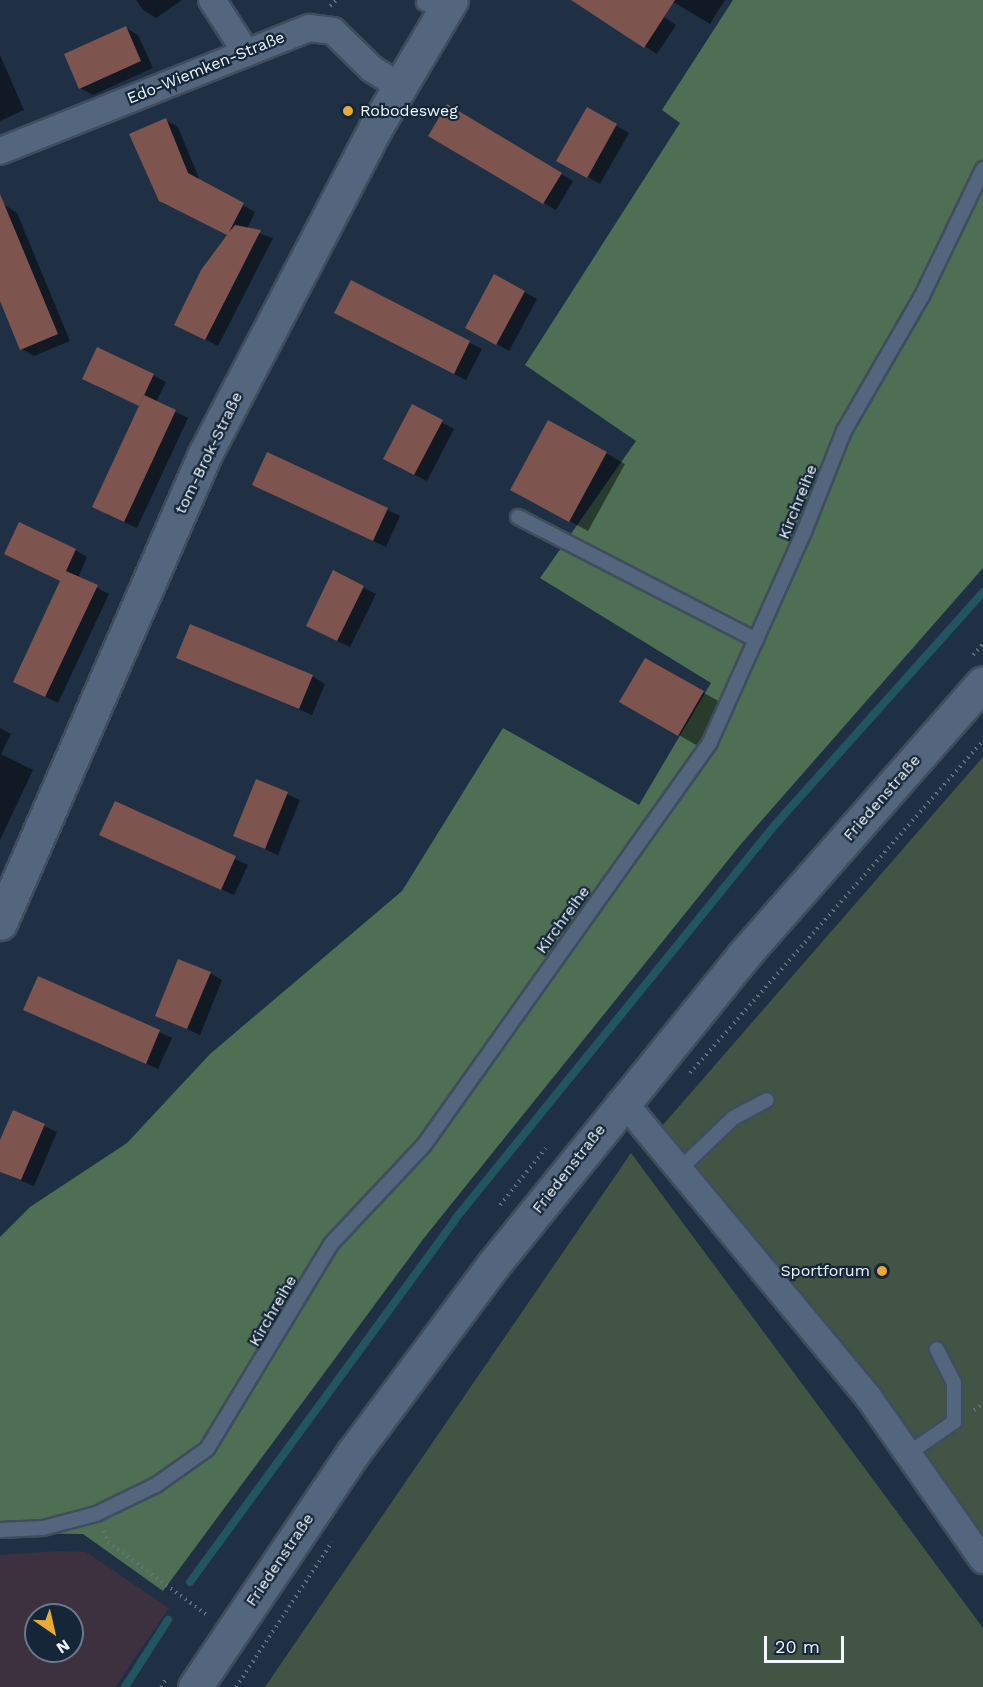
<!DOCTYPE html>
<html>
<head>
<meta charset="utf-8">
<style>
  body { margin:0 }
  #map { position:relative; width:983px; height:1687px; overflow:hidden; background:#1f3044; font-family:"Work Sans",sans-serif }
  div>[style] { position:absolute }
  .commercial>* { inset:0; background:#3d3140 }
  .green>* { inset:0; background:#425545 }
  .forest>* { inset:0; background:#4e6f54 }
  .shadow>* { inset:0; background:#0007 }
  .stream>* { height:8px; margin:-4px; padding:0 4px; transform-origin:4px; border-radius:4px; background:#215560 }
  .building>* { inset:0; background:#7e544e }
  .path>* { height:4px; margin-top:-2px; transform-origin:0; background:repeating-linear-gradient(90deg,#647282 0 1.5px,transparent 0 6px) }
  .roads { filter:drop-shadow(2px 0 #3f4d5d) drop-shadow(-2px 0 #3f4d5d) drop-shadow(0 2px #3f4d5d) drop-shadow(0 -2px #3f4d5d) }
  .service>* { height:14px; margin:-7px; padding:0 7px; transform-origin:7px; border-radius:7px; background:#53667d }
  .minor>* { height:26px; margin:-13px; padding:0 13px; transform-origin:13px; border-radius:13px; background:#53667d }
  .tertiary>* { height:33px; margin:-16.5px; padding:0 16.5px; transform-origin:16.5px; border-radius:16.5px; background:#53667d }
  .secondary>* { height:33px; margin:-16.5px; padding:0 16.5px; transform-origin:16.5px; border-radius:16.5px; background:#53667d }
  .dots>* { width:16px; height:16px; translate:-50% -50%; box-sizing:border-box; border:3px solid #152639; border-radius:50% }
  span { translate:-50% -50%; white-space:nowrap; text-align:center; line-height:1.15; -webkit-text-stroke:4.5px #152639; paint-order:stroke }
  .street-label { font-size:16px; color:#eff6fe }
  .poi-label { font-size:16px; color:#eff6fe }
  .left { translate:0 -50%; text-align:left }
  .right { translate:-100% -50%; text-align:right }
  .north { position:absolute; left:24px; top:1603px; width:60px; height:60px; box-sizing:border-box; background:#152639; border:2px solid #6c7988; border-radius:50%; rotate:146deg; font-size:16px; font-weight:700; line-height:24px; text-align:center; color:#eff6fe }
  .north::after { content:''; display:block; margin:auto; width:21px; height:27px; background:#e8ab37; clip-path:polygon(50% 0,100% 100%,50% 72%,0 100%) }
  .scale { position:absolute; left:764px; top:1636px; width:80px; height:27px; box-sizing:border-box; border:3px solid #eff6fe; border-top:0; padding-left:8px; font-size:18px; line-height:21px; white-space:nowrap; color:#eff6fe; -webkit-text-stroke:4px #152639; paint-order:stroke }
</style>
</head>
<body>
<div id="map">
  <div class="commercial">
    <i style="clip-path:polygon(evenodd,59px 1551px,86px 1552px,169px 1608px,115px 1687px,0 1687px,0 1555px,59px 1551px,36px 1615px,72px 1615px,72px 1651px,36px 1651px,36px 1615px)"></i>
  </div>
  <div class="green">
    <i style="clip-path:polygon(983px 757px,983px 1551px,901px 1416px,662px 1126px)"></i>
    <i style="clip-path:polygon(631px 1153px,983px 1628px,983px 1687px,265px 1687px)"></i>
  </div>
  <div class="forest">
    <i style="clip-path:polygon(733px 0,983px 0,983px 568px,741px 844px,424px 1238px,163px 1591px,83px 1534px,0 1533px,0 1237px,30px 1207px,127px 1143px,210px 1054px,402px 891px,503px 728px,639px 805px,711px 683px,540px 578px,636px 441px,525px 365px,680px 123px,662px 110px)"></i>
  </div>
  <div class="shadow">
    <i style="clip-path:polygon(136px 0,182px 0,156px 18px,143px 10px)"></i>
    <i style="clip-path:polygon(573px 0,637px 0,676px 25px,657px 54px)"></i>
    <i style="clip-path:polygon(670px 0,725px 0,710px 24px)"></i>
    <i style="clip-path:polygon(126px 28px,138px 35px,153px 68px,93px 95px,80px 88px)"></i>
    <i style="clip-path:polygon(0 55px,24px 110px,0 121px)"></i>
    <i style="clip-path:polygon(447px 106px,573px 181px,556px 210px,430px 136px)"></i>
    <i style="clip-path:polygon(587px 109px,629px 133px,600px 184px,558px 160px)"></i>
    <i style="clip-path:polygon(166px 120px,178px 127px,200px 181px,255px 212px,247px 229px,273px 238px,218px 346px,189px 331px,229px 235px,162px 203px,131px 134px)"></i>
    <i style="clip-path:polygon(5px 205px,17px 213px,70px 341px,34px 356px,22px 349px,0 297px,0 207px)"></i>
    <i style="clip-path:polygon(495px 276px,537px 299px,509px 351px,467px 327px)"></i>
    <i style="clip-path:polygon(352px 282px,482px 349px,466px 380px,349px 319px)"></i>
    <i style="clip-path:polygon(153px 375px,166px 382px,156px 402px,188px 418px,137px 528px,106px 514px,140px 406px,96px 386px)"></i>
    <i style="clip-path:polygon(412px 406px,454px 429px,427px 481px,397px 466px)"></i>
    <i style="clip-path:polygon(606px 453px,625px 464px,588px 531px,531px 500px)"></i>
    <i style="clip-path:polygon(268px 454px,400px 516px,386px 547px,253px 485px)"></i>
    <i style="clip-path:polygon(75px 550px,87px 557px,78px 578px,109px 594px,58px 703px,15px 682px,62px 582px,5px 554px)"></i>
    <i style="clip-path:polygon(333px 572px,376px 594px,350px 647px,320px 632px)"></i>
    <i style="clip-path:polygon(177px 657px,312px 676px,325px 684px,312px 715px)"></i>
    <i style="clip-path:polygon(645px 660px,722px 703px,698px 746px,621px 702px)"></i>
    <i style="clip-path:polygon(0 728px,11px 734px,1px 754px,33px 770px,0 840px)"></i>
    <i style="clip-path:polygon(257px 781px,300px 800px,278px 855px,234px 835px)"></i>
    <i style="clip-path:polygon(115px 803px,248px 865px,234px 895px,114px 841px)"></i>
    <i style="clip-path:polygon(210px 973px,222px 980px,200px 1035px,157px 1015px)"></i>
    <i style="clip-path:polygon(38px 978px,172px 1038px,158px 1069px,25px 1009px)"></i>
    <i style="clip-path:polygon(14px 1112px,57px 1132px,34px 1186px,0 1172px,0 1144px)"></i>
  </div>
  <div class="stream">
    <i style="left:190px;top:1582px;width:451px;rotate:-53.8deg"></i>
    <i style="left:456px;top:1218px;width:505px;rotate:-50.95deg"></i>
    <i style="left:774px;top:826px;width:314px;rotate:-48.2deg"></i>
    <i style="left:125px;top:1687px;width:80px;rotate:-57.3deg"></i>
  </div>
  <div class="building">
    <i style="clip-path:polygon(571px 0,675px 0,644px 48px)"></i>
    <i style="clip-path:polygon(126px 26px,141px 61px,79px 89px,64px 54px)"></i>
    <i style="clip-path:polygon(447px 104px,562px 173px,543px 204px,428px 136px)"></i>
    <i style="clip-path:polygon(587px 107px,617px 124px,587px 178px,556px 161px)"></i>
    <i style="clip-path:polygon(166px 118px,188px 173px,244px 203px,229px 232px,235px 225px,261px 230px,205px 340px,174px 325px,201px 270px,227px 235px,159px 201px,129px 134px)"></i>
    <i style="clip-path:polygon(0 194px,58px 334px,20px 350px,0 301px)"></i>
    <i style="clip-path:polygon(494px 274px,525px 291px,496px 345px,465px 328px)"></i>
    <i style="clip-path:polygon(351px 280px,470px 341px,454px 374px,334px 313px)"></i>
    <i style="clip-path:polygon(97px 347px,154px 374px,139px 406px,82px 379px)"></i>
    <i style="clip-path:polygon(144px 395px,176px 410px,124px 522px,92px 507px)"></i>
    <i style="clip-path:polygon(412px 404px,443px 420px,414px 475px,383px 459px)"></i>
    <i style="clip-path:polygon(548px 420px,607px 452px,569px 522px,510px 490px)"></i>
    <i style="clip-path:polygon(267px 452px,388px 508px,373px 541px,252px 485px)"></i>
    <i style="clip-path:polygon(19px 522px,76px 549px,66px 571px,98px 585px,45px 697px,13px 682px,60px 581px,4px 554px)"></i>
    <i style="clip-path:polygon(333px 570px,364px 586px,337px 641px,306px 626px)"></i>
    <i style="clip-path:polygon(190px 624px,313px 675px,299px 709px,176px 658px)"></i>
    <i style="clip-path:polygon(645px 658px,704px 691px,678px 736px,619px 702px)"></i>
    <i style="clip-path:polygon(256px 779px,288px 792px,265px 849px,233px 836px)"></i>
    <i style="clip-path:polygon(115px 801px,236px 856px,221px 890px,99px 835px)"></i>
    <i style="clip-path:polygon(178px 959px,211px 972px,187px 1029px,155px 1016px)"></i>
    <i style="clip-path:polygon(38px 976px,160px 1030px,146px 1064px,23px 1010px)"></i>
    <i style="clip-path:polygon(13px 1110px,45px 1124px,21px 1180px,0 1172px,0 1140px)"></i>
  </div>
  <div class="path">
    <i style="left:330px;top:6px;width:9px;rotate:-41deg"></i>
    <i style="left:973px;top:655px;width:15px;rotate:-48deg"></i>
    <i style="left:690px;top:1073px;width:443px;rotate:-48.6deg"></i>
    <i style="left:500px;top:1205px;width:73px;rotate:-51.1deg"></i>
    <i style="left:974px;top:1410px;width:11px;rotate:-34deg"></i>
    <i style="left:104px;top:1531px;width:12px;rotate:70deg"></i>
    <i style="left:108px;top:1542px;width:123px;rotate:36.4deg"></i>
    <i style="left:161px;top:1687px;width:9px;rotate:-58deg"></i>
    <i style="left:236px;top:1687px;width:174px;rotate:-56.5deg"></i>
  </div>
  <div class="roads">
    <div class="service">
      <i style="left:424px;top:3px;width:22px;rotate:22deg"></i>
      <i style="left:518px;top:517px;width:268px;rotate:27.3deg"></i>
      <i style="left:679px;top:1170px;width:75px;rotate:-43.9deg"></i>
      <i style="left:733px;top:1118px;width:38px;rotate:-28deg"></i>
      <i style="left:909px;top:1453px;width:55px;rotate:-34.6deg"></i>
      <i style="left:954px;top:1422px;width:39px;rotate:-90deg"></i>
      <i style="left:954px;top:1383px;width:38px;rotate:-117deg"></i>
      <i style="left:0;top:1530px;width:43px;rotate:-2.7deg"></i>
      <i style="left:43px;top:1528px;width:55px;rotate:-14.8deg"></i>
      <i style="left:96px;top:1514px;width:67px;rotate:-25.8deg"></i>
      <i style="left:156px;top:1485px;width:62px;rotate:-35.2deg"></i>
      <i style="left:207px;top:1449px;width:240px;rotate:-58.8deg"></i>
      <i style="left:331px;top:1244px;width:136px;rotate:-46.8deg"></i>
      <i style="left:424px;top:1145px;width:494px;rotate:-54.6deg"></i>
      <i style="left:710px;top:742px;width:230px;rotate:-65.9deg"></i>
      <i style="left:804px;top:532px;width:109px;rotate:-68.4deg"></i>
      <i style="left:844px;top:431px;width:156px;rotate:-60deg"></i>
      <i style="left:922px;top:296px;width:141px;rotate:-64.3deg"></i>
    </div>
    <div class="minor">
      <i style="left:212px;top:0;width:61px;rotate:57.1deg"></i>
      <i style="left:0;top:151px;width:333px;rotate:-21.7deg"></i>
      <i style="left:309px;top:28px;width:24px;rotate:7deg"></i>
      <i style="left:333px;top:31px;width:54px;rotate:44.3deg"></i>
      <i style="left:372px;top:69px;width:31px;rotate:32deg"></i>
      <i style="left:620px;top:1103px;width:21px;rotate:41deg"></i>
      <i style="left:636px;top:1117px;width:365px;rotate:50.3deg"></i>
      <i style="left:869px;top:1398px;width:198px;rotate:54.9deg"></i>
    </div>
    <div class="tertiary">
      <i style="left:0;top:923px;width:512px;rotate:-66.39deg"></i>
      <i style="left:205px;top:454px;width:369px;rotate:-62.4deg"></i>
      <i style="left:376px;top:127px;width:147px;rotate:-59.4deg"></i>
    </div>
    <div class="secondary">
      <i style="left:195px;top:1687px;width:282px;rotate:-56deg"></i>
      <i style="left:353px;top:1453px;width:234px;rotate:-53.3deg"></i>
      <i style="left:493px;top:1265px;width:397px;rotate:-51deg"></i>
      <i style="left:743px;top:956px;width:363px;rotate:-48.7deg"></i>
    </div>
  </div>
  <div class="dots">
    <i style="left:348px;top:111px;background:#e8ab37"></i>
    <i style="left:882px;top:1271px;background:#e8ab37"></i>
  </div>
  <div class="street-label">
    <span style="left:206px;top:68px;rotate:-22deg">Edo-Wiemken-Straße</span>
    <span style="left:209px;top:453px;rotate:-64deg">tom-Brok-Straße</span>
    <span style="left:798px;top:502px;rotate:-68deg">Kirchreihe</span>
    <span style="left:882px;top:798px;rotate:-49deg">Friedenstraße</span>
    <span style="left:563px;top:920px;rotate:-54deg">Kirchreihe</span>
    <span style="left:569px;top:1169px;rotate:-52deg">Friedenstraße</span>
    <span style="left:273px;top:1311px;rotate:-60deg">Kirchreihe</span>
    <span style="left:280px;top:1560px;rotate:-56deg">Friedenstraße</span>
  </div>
  <div class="poi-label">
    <span class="left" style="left:360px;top:111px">Robodesweg</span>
    <span class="right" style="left:870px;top:1271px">Sportforum</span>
  </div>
  <div class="north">N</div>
  <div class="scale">20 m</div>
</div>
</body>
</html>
